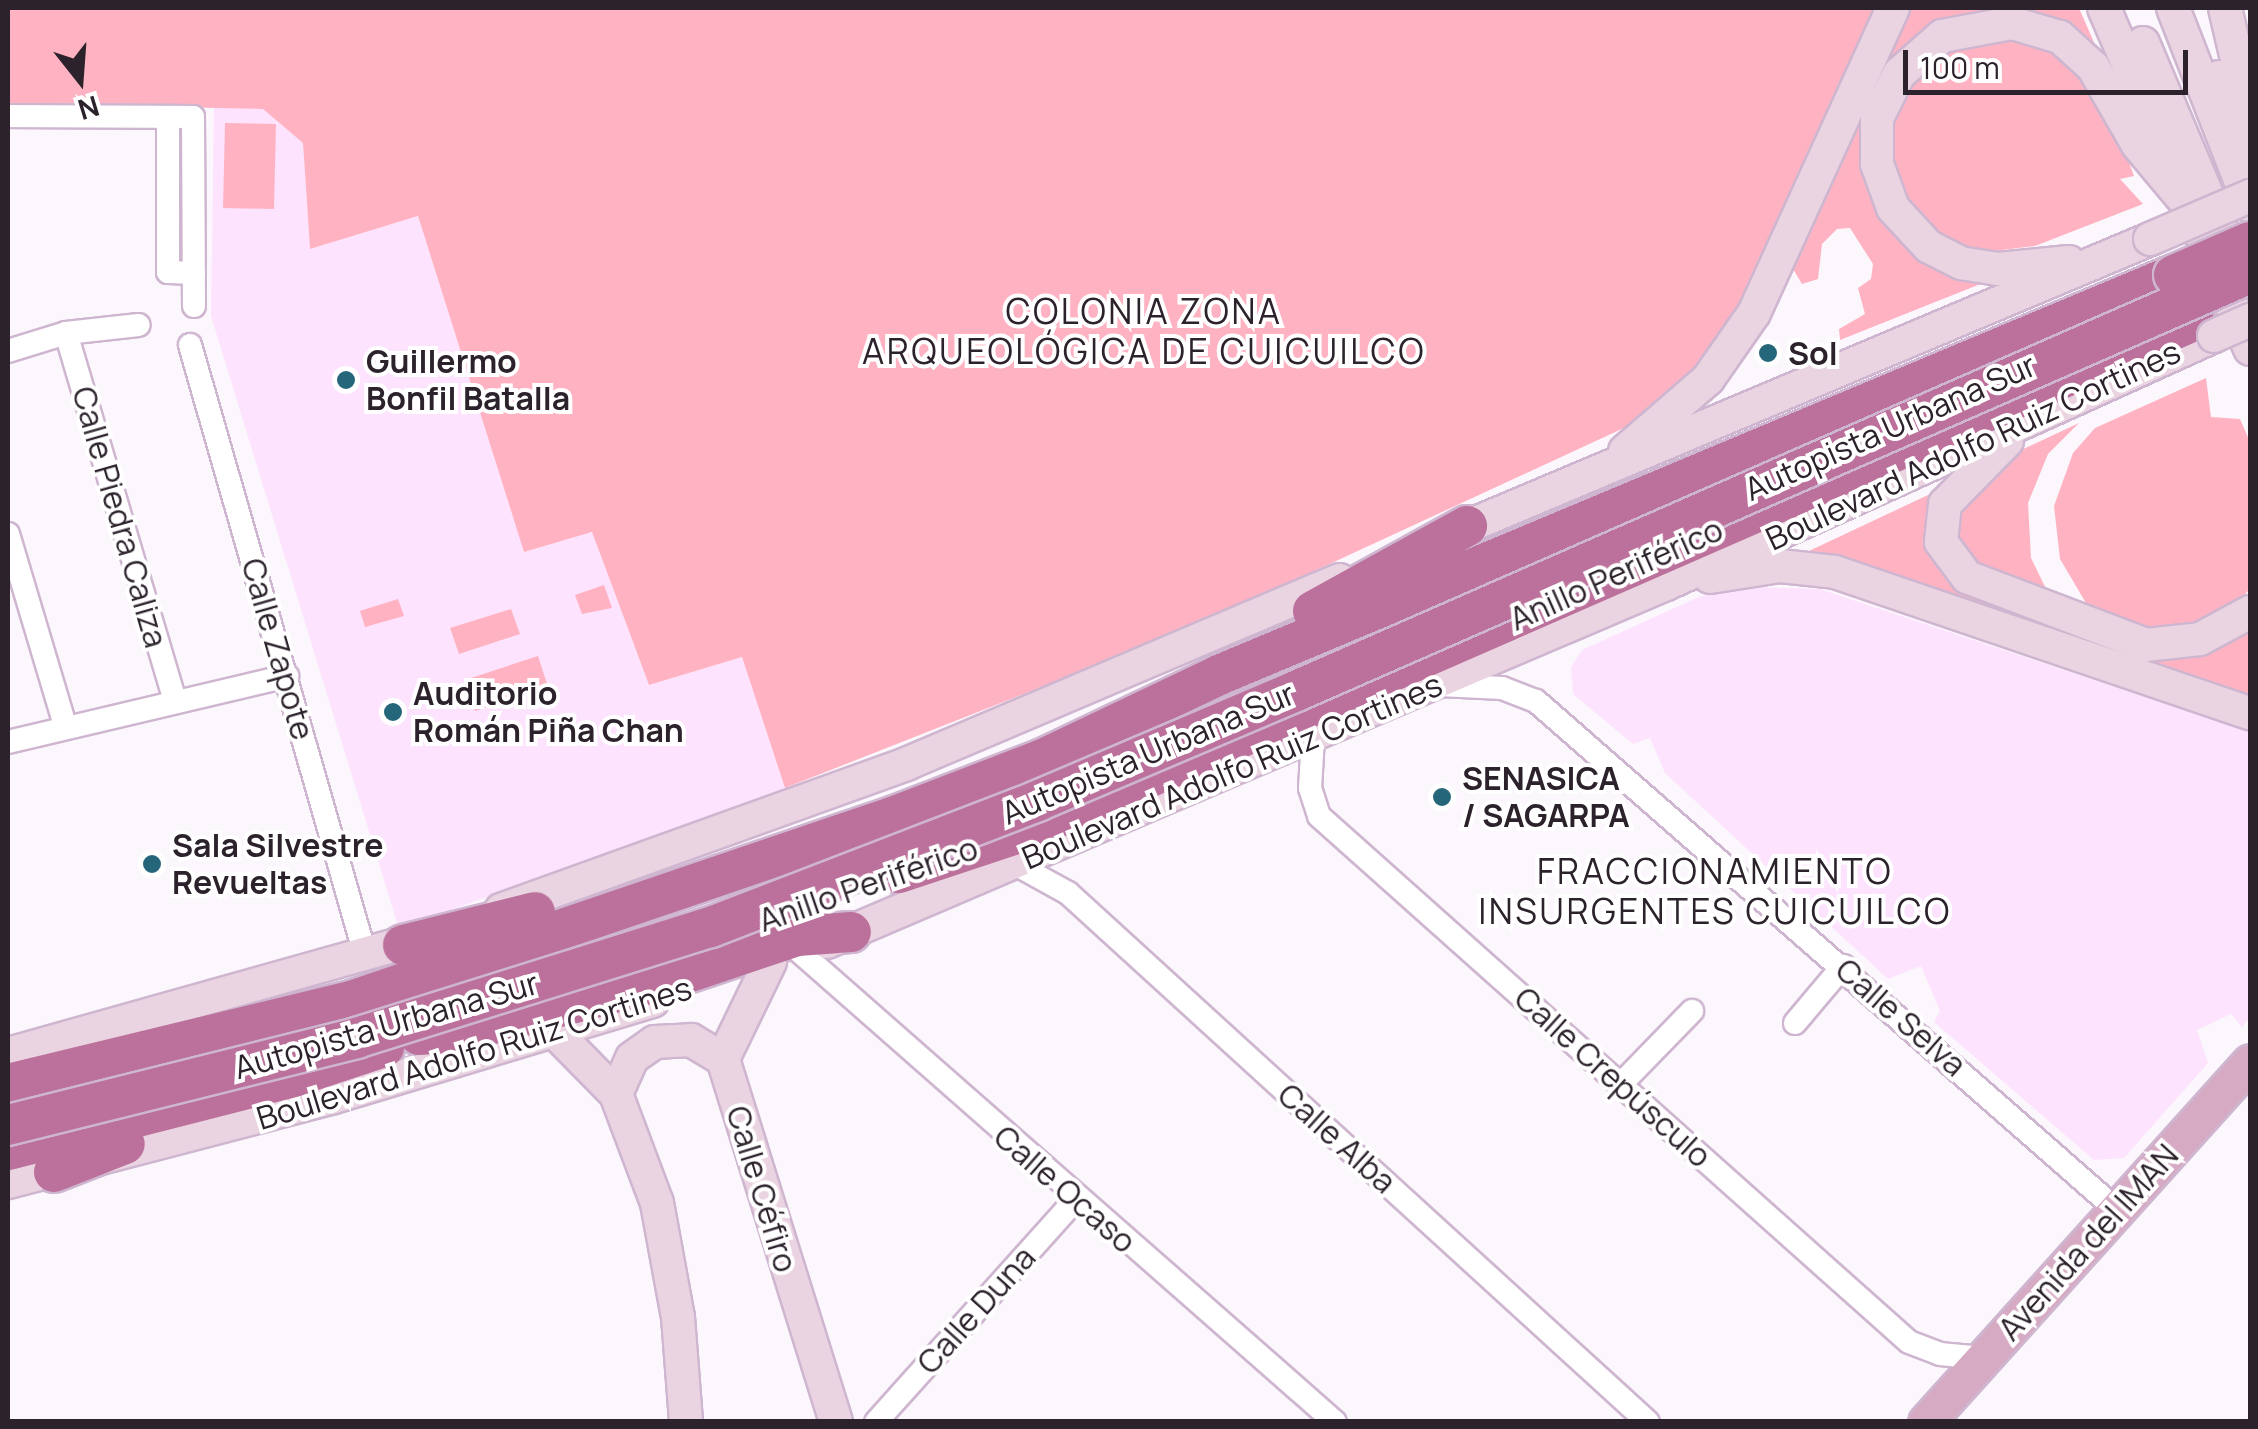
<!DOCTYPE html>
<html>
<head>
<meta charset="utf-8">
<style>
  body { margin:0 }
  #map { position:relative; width:2258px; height:1429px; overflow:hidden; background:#fcf7fd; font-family:Manrope,sans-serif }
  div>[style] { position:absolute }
  .built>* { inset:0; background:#fde3fd }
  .green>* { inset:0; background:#ffb3c2 }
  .roads { filter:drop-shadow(2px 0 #cfb6d0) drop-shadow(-2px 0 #cfb6d0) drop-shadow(0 2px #cfb6d0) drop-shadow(0 -2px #cfb6d0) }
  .street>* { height:22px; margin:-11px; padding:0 11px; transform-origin:11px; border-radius:11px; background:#fff }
  .secondary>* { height:32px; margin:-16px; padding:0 16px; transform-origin:16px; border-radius:16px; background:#ebd4e1 }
  .primary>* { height:35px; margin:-17.5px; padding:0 17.5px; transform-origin:17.5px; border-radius:17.5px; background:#d6aac3 }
  .highway>* { height:40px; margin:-20px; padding:0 20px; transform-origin:20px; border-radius:20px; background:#bb719b }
  .bridges { filter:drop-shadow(2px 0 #cfb6d0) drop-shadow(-2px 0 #cfb6d0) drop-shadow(0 2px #cfb6d0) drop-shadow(0 -2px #cfb6d0) }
  .secondary-bridge>* { height:32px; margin:-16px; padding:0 16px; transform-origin:16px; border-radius:16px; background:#ebd4e1 }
  .highway-bridge>* { height:40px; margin:-20px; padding:0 20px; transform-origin:20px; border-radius:20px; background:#bb719b }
  .dots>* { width:28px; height:28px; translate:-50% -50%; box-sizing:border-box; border:5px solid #fff; border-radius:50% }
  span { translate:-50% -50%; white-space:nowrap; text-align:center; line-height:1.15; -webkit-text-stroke:8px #fff; paint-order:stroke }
  .poi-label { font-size:32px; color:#2c222c; font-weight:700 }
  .left { translate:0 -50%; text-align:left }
  .street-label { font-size:32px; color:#2c222c }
  .neighbourhood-label { font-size:35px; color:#2c222c; letter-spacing:2.5px }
  .frame { position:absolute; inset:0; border:10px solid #2c222c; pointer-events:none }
  .north { position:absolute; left:30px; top:30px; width:100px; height:100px; -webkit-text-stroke:8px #fff; paint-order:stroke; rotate:163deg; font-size:28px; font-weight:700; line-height:40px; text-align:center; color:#2c222c }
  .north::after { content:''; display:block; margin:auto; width:35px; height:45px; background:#2c222c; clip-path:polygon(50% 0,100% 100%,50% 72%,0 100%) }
  .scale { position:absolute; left:1903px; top:50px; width:285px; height:45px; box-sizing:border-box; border:5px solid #2c222c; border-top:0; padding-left:12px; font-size:30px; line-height:35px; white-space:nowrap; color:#2c222c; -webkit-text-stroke:8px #fff; paint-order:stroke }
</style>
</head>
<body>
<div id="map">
  <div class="built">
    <i style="clip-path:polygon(214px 107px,263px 108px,303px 143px,310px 249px,418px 216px,524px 552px,592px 532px,649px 685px,742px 657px,785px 788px,399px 929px,211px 316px)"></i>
    <i style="clip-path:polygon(1758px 587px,1820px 589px,2250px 732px,2250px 1017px,2242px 1027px,2231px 1014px,2197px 1030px,2208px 1063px,2124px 1158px,2094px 1160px,1934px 1022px,1940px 1011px,1921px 966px,1888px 979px,1665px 773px,1650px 738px,1633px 744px,1573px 694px,1571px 667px,1582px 650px,1701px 596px)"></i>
  </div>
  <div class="green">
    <i style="clip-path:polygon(8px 8px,1879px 8px,1730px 329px,1697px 376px,1626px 427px,1189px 629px,785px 788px,742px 657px,649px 685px,592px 532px,524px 552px,418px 216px,310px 249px,303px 143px,263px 109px,8px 104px)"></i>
    <i style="clip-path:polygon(1905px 8px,2079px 8px,2106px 70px,2014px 9px,1959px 17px,1895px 56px,1881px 77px,1872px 189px,1993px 279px,1840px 340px,1839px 329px,1865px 314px,1858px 288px,1871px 279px,1873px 264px,1850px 228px,1837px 229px,1822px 244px,1818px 279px,1802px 284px,1790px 264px)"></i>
    <i style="clip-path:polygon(2021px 34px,2081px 64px,2113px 119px,2134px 176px,2120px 179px,2143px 204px,2035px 246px,1986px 252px,1960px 247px,1924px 228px,1900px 197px,1887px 156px,1890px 125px,1899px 97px,1923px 65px,1952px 45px)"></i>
    <i style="clip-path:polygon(225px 123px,276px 124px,274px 209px,223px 208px)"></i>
    <i style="clip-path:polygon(2206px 378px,2211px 417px,2240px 419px,2250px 442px,2250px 589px,2219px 621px,2148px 635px,2108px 620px,2086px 603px,2060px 559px,2054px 506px,2073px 453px,2095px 428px)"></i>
    <i style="clip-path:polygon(2079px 423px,2048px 454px,2028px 503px,2031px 558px,2051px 599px,1980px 570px,1958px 547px,1953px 522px,1971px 487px,2006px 457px)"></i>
    <i style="clip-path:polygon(1945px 487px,1944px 565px,2185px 654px,2236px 639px,2250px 627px,2250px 701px,1794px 558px)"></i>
    <i style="clip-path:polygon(604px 585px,612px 608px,582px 614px,575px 595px)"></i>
    <i style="clip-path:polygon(398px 599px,404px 616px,365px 627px,360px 611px)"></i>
    <i style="clip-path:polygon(511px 609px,520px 634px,459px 654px,450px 628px)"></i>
    <i style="clip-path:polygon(538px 656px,548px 687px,475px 711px,465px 680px)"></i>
  </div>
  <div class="roads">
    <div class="street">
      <i style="left:8px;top:116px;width:185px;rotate:0.3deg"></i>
      <i style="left:193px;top:117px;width:189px;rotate:89.7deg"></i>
      <i style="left:168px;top:117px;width:155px;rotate:90deg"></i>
      <i style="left:168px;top:272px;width:26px;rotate:2deg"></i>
      <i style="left:66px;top:333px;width:385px;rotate:73.5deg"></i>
      <i style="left:190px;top:345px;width:634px;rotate:73.97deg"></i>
      <i style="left:8px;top:351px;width:61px;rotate:-17.2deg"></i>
      <i style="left:66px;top:333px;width:73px;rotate:-6.3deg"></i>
      <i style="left:8px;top:534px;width:202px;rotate:73.4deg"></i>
      <i style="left:1440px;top:685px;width:62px;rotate:2.8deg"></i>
      <i style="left:1502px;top:688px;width:36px;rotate:21deg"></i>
      <i style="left:1536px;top:701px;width:772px;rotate:41.22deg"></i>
      <i style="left:1313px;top:738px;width:50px;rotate:93.4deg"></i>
      <i style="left:1310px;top:788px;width:29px;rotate:72deg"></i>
      <i style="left:1319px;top:816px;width:790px;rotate:41.72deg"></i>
      <i style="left:1909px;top:1342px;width:33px;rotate:21deg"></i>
      <i style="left:1940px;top:1354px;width:43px;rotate:5.3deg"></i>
      <i style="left:8px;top:742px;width:287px;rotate:-13.3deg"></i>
      <i style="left:1017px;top:865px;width:58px;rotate:28.8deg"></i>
      <i style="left:1068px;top:893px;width:785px;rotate:42.37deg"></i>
      <i style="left:800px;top:952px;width:712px;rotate:41.3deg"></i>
      <i style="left:1795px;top:1023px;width:75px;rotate:-49.9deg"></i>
      <i style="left:1621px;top:1084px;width:102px;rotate:-45.8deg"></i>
      <i style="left:876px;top:1422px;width:300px;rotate:-48.1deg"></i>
    </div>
    <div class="secondary">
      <i style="left:2104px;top:8px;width:371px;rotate:66.8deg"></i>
      <i style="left:2173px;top:8px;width:212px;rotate:68.7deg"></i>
      <i style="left:2225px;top:8px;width:102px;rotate:76.9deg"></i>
      <i style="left:2143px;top:43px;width:246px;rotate:67.1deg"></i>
      <i style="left:2219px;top:77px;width:75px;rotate:65.5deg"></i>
      <i style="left:2069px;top:262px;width:71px;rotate:174.4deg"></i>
      <i style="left:1998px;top:269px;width:37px;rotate:-171deg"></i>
      <i style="left:1961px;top:263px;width:36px;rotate:-153deg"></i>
      <i style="left:1929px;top:247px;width:53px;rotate:-132.7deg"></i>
      <i style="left:1893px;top:208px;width:47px;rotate:-110deg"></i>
      <i style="left:1877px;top:164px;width:46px;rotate:-90deg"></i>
      <i style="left:1877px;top:118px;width:49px;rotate:-63.4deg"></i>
      <i style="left:1899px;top:74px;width:57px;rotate:-41.5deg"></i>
      <i style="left:1942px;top:36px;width:71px;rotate:-10.5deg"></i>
      <i style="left:2012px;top:23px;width:50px;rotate:16.3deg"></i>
      <i style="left:2060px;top:37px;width:45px;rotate:42.3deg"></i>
      <i style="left:2093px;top:67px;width:90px;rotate:60deg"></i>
      <i style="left:2138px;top:145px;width:73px;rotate:50deg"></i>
      <i style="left:2007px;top:441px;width:88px;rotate:134.5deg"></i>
      <i style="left:1945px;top:504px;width:38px;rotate:96deg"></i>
      <i style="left:1941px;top:542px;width:44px;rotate:53.4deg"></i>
      <i style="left:1967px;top:577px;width:191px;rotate:20.8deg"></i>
      <i style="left:2146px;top:645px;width:54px;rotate:-6.3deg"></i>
      <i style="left:2200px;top:639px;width:57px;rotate:-28.4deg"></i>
      <i style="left:1625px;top:451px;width:110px;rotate:-40.9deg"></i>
      <i style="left:1708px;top:379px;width:80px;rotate:-55.1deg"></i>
      <i style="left:1754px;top:313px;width:335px;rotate:-65.5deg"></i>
      <i style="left:1445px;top:536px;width:765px;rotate:-22.84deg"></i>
      <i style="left:1710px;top:577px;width:71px;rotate:-8.9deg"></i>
      <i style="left:1780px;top:566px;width:55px;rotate:6.2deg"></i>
      <i style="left:1835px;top:572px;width:438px;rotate:18.8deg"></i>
      <i style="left:501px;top:910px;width:431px;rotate:-19.8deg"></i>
      <i style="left:906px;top:764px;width:471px;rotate:-23deg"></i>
      <i style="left:827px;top:942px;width:912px;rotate:-23.11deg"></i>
      <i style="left:1666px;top:584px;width:602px;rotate:-24.35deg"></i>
      <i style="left:770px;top:962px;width:108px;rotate:115.9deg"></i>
      <i style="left:723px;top:1059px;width:380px;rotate:72.7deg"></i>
      <i style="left:556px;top:1033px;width:86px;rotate:45.5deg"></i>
      <i style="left:616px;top:1094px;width:116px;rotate:69.4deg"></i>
      <i style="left:657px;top:1203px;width:116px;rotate:79.6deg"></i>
      <i style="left:678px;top:1317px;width:105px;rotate:85.6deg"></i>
      <i style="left:8px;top:1054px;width:430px;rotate:-15.7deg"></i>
      <i style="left:616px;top:1094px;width:39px;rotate:-66deg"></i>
      <i style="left:632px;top:1058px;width:28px;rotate:-35deg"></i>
      <i style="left:655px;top:1042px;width:36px;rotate:-3deg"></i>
      <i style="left:691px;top:1040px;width:37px;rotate:31deg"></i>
      <i style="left:8px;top:1182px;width:334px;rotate:-14.6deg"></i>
      <i style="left:331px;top:1098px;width:336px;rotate:-16.8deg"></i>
    </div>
    <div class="primary">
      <i style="left:1926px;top:1422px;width:484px;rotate:-48deg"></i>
    </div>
    <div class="highway">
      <i style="left:1313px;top:611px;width:176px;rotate:-28.9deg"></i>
      <i style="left:899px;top:873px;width:142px;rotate:-18.4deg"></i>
      <i style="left:1034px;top:828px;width:1266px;rotate:-23.61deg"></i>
      <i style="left:403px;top:945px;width:136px;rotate:-14deg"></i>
      <i style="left:419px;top:1035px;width:43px;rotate:-4deg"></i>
      <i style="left:462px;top:1032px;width:214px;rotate:-14.4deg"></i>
      <i style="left:669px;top:979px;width:135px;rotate:-18.6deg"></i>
      <i style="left:797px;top:936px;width:54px;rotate:-4.2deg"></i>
      <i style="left:8px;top:1084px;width:356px;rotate:-13.6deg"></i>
      <i style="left:354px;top:1000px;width:571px;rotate:-18.78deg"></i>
      <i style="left:895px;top:816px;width:159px;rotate:-21.1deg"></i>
      <i style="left:1043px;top:759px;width:195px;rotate:-25.5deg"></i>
      <i style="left:1219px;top:675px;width:1035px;rotate:-22.73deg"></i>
      <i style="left:8px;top:1150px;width:295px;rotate:-14.3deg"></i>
      <i style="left:294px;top:1077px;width:95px;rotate:-18.4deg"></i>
      <i style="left:54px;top:1172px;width:76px;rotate:-21.5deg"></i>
    </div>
  </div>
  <div class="bridges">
    <div class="secondary-bridge">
      <i style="left:2150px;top:239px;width:109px;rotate:-23.3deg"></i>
      <i style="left:2214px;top:336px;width:39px;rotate:-24deg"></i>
    </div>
    <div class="highway-bridge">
      <i style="left:2174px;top:275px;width:83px;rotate:-23.5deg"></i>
      <i style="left:8px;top:1125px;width:359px;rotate:-14deg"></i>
      <i style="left:356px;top:1038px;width:372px;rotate:-17.4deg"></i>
      <i style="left:711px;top:927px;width:350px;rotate:-21.1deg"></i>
      <i style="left:1037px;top:801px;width:281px;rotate:-23deg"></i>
      <i style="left:1296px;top:691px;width:1042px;rotate:-23.66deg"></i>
    </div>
  </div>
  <div class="dots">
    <i style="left:1768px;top:353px;background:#26667b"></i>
    <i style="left:346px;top:380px;background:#26667b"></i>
    <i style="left:393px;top:712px;background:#26667b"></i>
    <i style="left:1442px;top:797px;background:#26667b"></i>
    <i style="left:152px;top:864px;background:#26667b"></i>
  </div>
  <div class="poi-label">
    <span class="left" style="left:1788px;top:353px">Sol</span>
    <span class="left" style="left:366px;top:380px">Guillermo<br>Bonfil Batalla</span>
    <span class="left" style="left:413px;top:712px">Auditorio<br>Román Piña Chan</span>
    <span class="left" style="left:1462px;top:797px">SENASICA<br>/ SAGARPA</span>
    <span class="left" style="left:172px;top:864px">Sala Silvestre<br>Revueltas</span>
  </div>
  <div class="street-label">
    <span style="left:1890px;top:427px;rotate:-24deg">Autopista Urbana Sur</span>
    <span style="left:1973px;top:445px;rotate:-25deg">Boulevard Adolfo Ruiz Cortines</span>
    <span style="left:120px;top:517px;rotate:74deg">Calle Piedra Caliza</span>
    <span style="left:1616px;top:574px;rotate:-24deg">Anillo Periférico</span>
    <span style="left:278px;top:649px;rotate:74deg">Calle Zapote</span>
    <span style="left:1148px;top:753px;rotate:-23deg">Autopista Urbana Sur</span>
    <span style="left:1232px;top:771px;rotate:-23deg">Boulevard Adolfo Ruiz Cortines</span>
    <span style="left:868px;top:884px;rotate:-19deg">Anillo Periférico</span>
    <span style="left:1901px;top:1017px;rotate:41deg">Calle Selva</span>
    <span style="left:386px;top:1025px;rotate:-16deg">Autopista Urbana Sur</span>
    <span style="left:474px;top:1053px;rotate:-17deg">Boulevard Adolfo Ruiz Cortines</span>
    <span style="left:1613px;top:1077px;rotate:42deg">Calle Crepúsculo</span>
    <span style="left:1337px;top:1138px;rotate:42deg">Calle Alba</span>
    <span style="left:762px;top:1189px;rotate:73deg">Calle Céfiro</span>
    <span style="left:1065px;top:1189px;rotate:41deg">Calle Ocaso</span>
    <span style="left:2088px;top:1242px;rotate:-48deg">Avenida del IMAN</span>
    <span style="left:976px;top:1310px;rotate:-48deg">Calle Duna</span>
  </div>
  <div class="neighbourhood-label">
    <span style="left:1144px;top:331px">COLONIA ZONA<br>ARQUEOLÓGICA DE CUICUILCO</span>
    <span style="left:1715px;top:891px">FRACCIONAMIENTO<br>INSURGENTES CUICUILCO</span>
  </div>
  <div class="frame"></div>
  <div class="north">N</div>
  <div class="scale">100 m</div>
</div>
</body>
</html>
